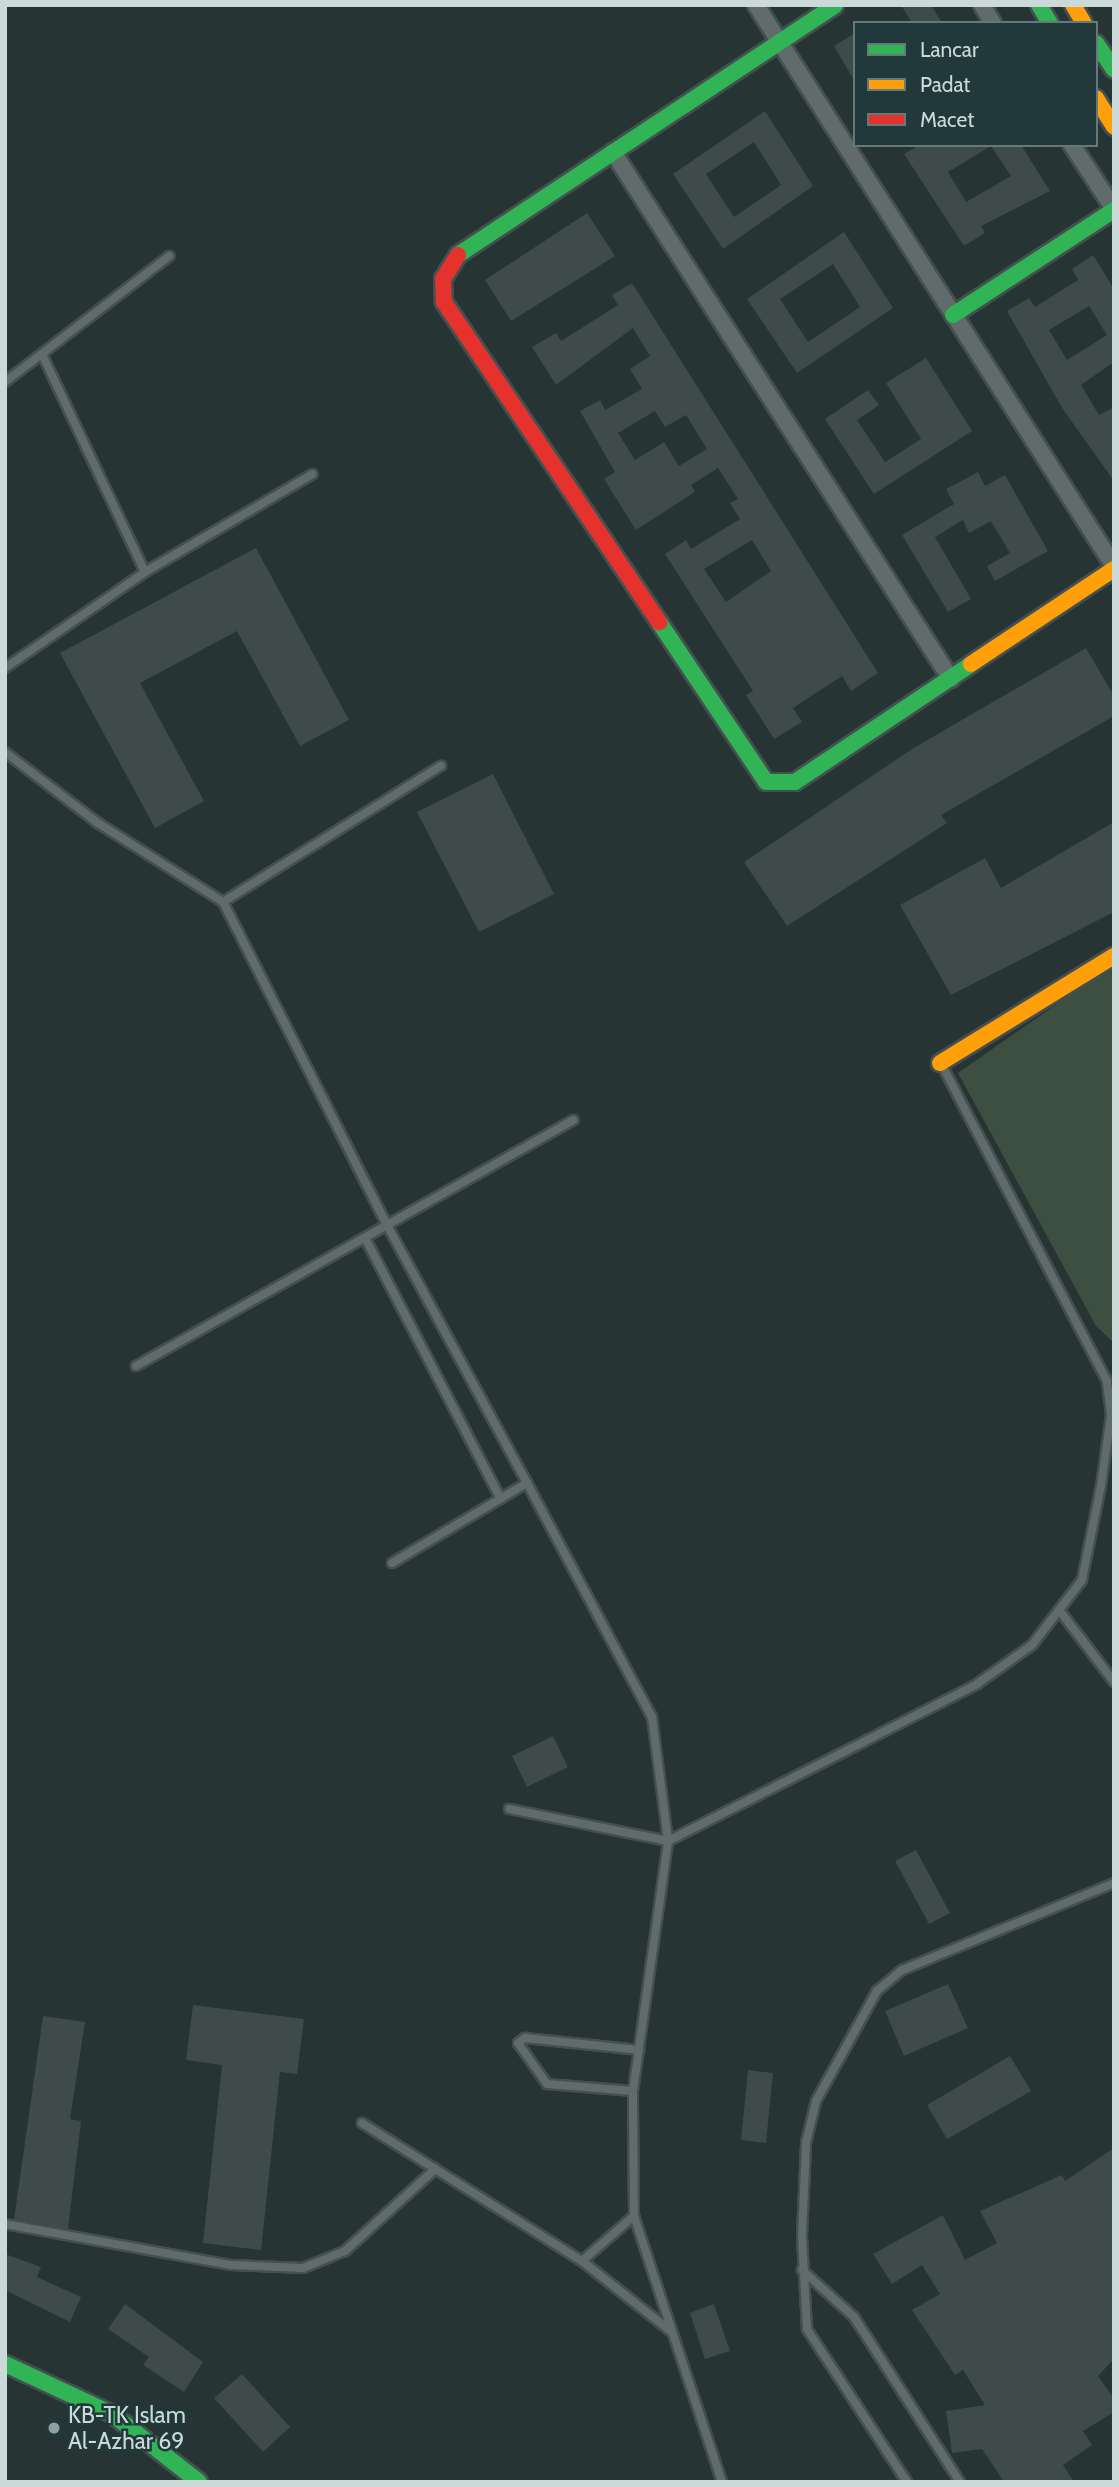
<!DOCTYPE html>
<html>
<head>
<meta charset="utf-8">
<style>
  body { margin:0 }
  #map { position:relative; width:1119px; height:2487px; overflow:hidden; background:#273434; font-family:Cabin,sans-serif }
  div>[style] { position:absolute }
  .green>* { inset:0; background:#3d4f40 }
  .building>* { inset:0; background:#3f4a4a }
  .roads { filter:drop-shadow(2px 0 #445050) drop-shadow(-2px 0 #445050) drop-shadow(0 2px #445050) drop-shadow(0 -2px #445050) }
  .lane>* { height:8px; margin:-4px; padding:0 4px; transform-origin:4px; border-radius:4px; background:#616b6b }
  .street>* { height:16px; margin:-8px; padding:0 8px; transform-origin:8px; border-radius:8px; background:#616b6b }
  .fast>* { height:16px; margin:-8px; padding:0 8px; transform-origin:8px; border-radius:8px; background:#30b455 }
  .slow>* { height:16px; margin:-8px; padding:0 8px; transform-origin:8px; border-radius:8px; background:#ff9f0a }
  .jam>* { height:16px; margin:-8px; padding:0 8px; transform-origin:8px; border-radius:8px; background:#e5322d }
  .dots>* { width:19px; height:19px; translate:-50% -50%; box-sizing:border-box; border:4px solid #21393a; border-radius:50% }
  span { translate:-50% -50%; white-space:nowrap; text-align:center; line-height:1.15; -webkit-text-stroke:5px #21393a; paint-order:stroke }
  .poi-label { font-size:23px; color:#cbd9d9 }
  .left { translate:0 -50%; text-align:left }
  .frame { position:absolute; inset:0; border:7px solid #cbd9d9; pointer-events:none }
  .legend { position:absolute; left:853px; top:21px; width:245px; height:126px; box-sizing:border-box; background:#21393a; border:2px solid #65797a; margin:0; padding:9px 12px; list-style:none; font-size:21px; color:#cbd9d9 }
  .legend li { display:flex; align-items:center; gap:14px; height:35px }
  .legend b { width:35px; border:2px solid #65797a }
</style>
</head>
<body>
<div id="map">
  <div class="green">
    <i style="clip-path:polygon(1114px 964px,1114px 1343px,1096px 1326px,958px 1073px)"></i>
  </div>
  <div class="building">
    <i style="clip-path:polygon(901px 5px,931px 5px,942px 23px,912px 23px)"></i>
    <i style="clip-path:polygon(855px 33px,855px 82px,834px 46px)"></i>
    <i style="clip-path:polygon(evenodd,765px 111px,813px 186px,723px 249px,673px 174px,765px 111px,754px 142px,781px 185px,734px 217px,706px 174px,754px 142px)"></i>
    <i style="clip-path:polygon(evenodd,919px 145px,1021px 145px,1050px 191px,981px 226px,985px 233px,964px 246px,904px 154px,919px 145px,991px 146px,1011px 176px,966px 202px,948px 172px,991px 146px)"></i>
    <i style="clip-path:polygon(587px 213px,615px 256px,511px 321px,485px 280px)"></i>
    <i style="clip-path:polygon(evenodd,844px 232px,893px 308px,797px 373px,747px 299px,844px 232px,833px 264px,860px 307px,808px 342px,780px 299px,833px 264px)"></i>
    <i style="clip-path:polygon(evenodd,1093px 255px,1114px 289px,1114px 362px,1081px 385px,1099px 415px,1114px 407px,1114px 481px,1062px 408px,1007px 311px,1029px 298px,1035px 307px,1078px 280px,1072px 269px,1093px 255px,1089px 306px,1107px 335px,1067px 360px,1049px 330px,1089px 306px)"></i>
    <i style="clip-path:polygon(evenodd,632px 283px,878px 673px,851px 691px,842px 676px,793px 708px,802px 722px,774px 739px,746px 695px,753px 691px,665px 554px,686px 540px,691px 549px,740px 519px,730px 503px,738px 499px,718px 468px,691px 485px,695px 492px,636px 530px,604px 479px,615px 472px,580px 411px,600px 400px,605px 410px,642px 389px,630px 369px,650px 356px,633px 328px,556px 385px,532px 347px,556px 333px,561px 341px,618px 305px,612px 295px,632px 283px,655px 411px,665px 427px,686px 415px,707px 449px,679px 466px,664px 442px,635px 460px,618px 433px,655px 411px,632px 283px,752px 540px,771px 571px,726px 602px,704px 569px,752px 540px)"></i>
    <i style="clip-path:polygon(926px 358px,972px 431px,874px 494px,825px 419px,868px 390px,879px 405px,857px 420px,885px 462px,921px 439px,886px 383px)"></i>
    <i style="clip-path:polygon(978px 472px,985px 486px,1005px 475px,1048px 551px,995px 581px,987px 566px,1010px 553px,991px 521px,969px 533px,963px 520px,935px 537px,971px 599px,948px 612px,902px 535px,954px 504px,946px 489px)"></i>
    <i style="clip-path:polygon(256px 548px,349px 720px,300px 746px,237px 631px,140px 683px,204px 801px,155px 828px,60px 653px)"></i>
    <i style="clip-path:polygon(1086px 648px,1114px 696px,1114px 716px,941px 815px,947px 823px,787px 926px,744px 862px,912px 749px)"></i>
    <i style="clip-path:polygon(493px 774px,554px 894px,479px 932px,417px 812px)"></i>
    <i style="clip-path:polygon(1114px 822px,1114px 912px,951px 995px,900px 905px,985px 858px,1001px 888px)"></i>
    <i style="clip-path:polygon(553px 1736px,568px 1767px,527px 1787px,512px 1756px)"></i>
    <i style="clip-path:polygon(916px 1850px,950px 1913px,929px 1924px,895px 1861px)"></i>
    <i style="clip-path:polygon(948px 1984px,968px 2028px,904px 2056px,885px 2011px)"></i>
    <i style="clip-path:polygon(193px 2005px,304px 2019px,297px 2074px,280px 2072px,261px 2250px,203px 2243px,222px 2065px,186px 2060px)"></i>
    <i style="clip-path:polygon(43px 2016px,85px 2022px,70px 2119px,81px 2121px,68px 2229px,14px 2219px)"></i>
    <i style="clip-path:polygon(1010px 2056px,1031px 2091px,947px 2139px,927px 2105px)"></i>
    <i style="clip-path:polygon(748px 2070px,773px 2073px,766px 2143px,741px 2140px)"></i>
    <i style="clip-path:polygon(1114px 2148px,1114px 2359px,1098px 2376px,1114px 2399px,1114px 2412px,1083px 2431px,1092px 2445px,1063px 2465px,1074px 2482px,1004px 2482px,982px 2449px,952px 2453px,946px 2411px,985px 2405px,963px 2370px,955px 2375px,912px 2310px,940px 2294px,922px 2265px,892px 2284px,873px 2254px,943px 2215px,965px 2260px,997px 2243px,980px 2211px,1062px 2175px,1065px 2181px)"></i>
    <i style="clip-path:polygon(5px 2254px,41px 2267px,37px 2277px,81px 2297px,70px 2322px,5px 2290px)"></i>
    <i style="clip-path:polygon(125px 2304px,203px 2362px,184px 2392px,143px 2365px,149px 2357px,108px 2329px)"></i>
    <i style="clip-path:polygon(714px 2304px,730px 2351px,705px 2359px,690px 2313px)"></i>
    <i style="clip-path:polygon(242px 2374px,290px 2427px,263px 2452px,214px 2398px)"></i>
  </div>
  <div class="roads">
    <div class="lane">
      <i style="left:5px;top:382px;width:207px;rotate:-37.5deg"></i>
      <i style="left:145px;top:572px;width:194px;rotate:-30.3deg"></i>
      <i style="left:5px;top:668px;width:170px;rotate:-34.4deg"></i>
      <i style="left:145px;top:572px;width:241px;rotate:-115.3deg"></i>
      <i style="left:5px;top:752px;width:117px;rotate:37.4deg"></i>
      <i style="left:98px;top:823px;width:148px;rotate:32.3deg"></i>
      <i style="left:365px;top:1238px;width:294px;rotate:62.5deg"></i>
      <i style="left:136px;top:1366px;width:288px;rotate:-29.3deg"></i>
      <i style="left:387px;top:1225px;width:362px;rotate:-116.9deg"></i>
      <i style="left:223px;top:902px;width:257px;rotate:-32deg"></i>
      <i style="left:527px;top:1483px;width:294px;rotate:-118.5deg"></i>
      <i style="left:387px;top:1225px;width:214px;rotate:-29.4deg"></i>
      <i style="left:392px;top:1563px;width:157px;rotate:-30.7deg"></i>
      <i style="left:527px;top:1483px;width:265px;rotate:61.9deg"></i>
      <i style="left:652px;top:1717px;width:125px;rotate:82.6deg"></i>
      <i style="left:668px;top:1841px;width:162px;rotate:-168.6deg"></i>
      <i style="left:1060px;top:1611px;width:89px;rotate:52.7deg"></i>
      <i style="left:633px;top:2091px;width:86px;rotate:-175.3deg"></i>
      <i style="left:547px;top:2084px;width:50px;rotate:-125.3deg"></i>
      <i style="left:518px;top:2043px;width:9px;rotate:-36deg"></i>
      <i style="left:525px;top:2038px;width:115px;rotate:6deg"></i>
      <i style="left:362px;top:2123px;width:260px;rotate:32.1deg"></i>
      <i style="left:582px;top:2261px;width:115px;rotate:38.3deg"></i>
      <i style="left:5px;top:2224px;width:230px;rotate:10.3deg"></i>
      <i style="left:231px;top:2265px;width:72px;rotate:2.4deg"></i>
      <i style="left:303px;top:2268px;width:45px;rotate:-22deg"></i>
      <i style="left:345px;top:2251px;width:122px;rotate:-42.3deg"></i>
      <i style="left:582px;top:2261px;width:69px;rotate:-40.9deg"></i>
      <i style="left:802px;top:2270px;width:70px;rotate:42.1deg"></i>
      <i style="left:854px;top:2317px;width:196px;rotate:57.3deg"></i>
      <i style="left:722px;top:2482px;width:280px;rotate:-108.3deg"></i>
      <i style="left:634px;top:2216px;width:125px;rotate:-90.5deg"></i>
      <i style="left:633px;top:2091px;width:252px;rotate:-82deg"></i>
      <i style="left:668px;top:1841px;width:347px;rotate:-26.9deg"></i>
      <i style="left:977px;top:1684px;width:67px;rotate:-35.3deg"></i>
      <i style="left:1032px;top:1645px;width:82px;rotate:-52.4deg"></i>
      <i style="left:1082px;top:1580px;width:96px;rotate:-78.6deg"></i>
      <i style="left:1101px;top:1486px;width:72px;rotate:-82deg"></i>
      <i style="left:1111px;top:1415px;width:34px;rotate:-97deg"></i>
      <i style="left:1107px;top:1381px;width:356px;rotate:-117.6deg"></i>
      <i style="left:907px;top:2482px;width:183px;rotate:-123.2deg"></i>
      <i style="left:807px;top:2329px;width:93px;rotate:-93.1deg"></i>
      <i style="left:802px;top:2236px;width:93px;rotate:-87.5deg"></i>
      <i style="left:806px;top:2143px;width:43px;rotate:-76.6deg"></i>
      <i style="left:816px;top:2101px;width:126px;rotate:-61deg"></i>
      <i style="left:877px;top:1991px;width:33px;rotate:-40deg"></i>
      <i style="left:902px;top:1970px;width:229px;rotate:-22.3deg"></i>
    </div>
    <div class="street">
      <i style="left:756px;top:5px;width:665px;rotate:57.46deg"></i>
      <i style="left:982px;top:5px;width:21px;rotate:59deg"></i>
      <i style="left:1072px;top:145px;width:77px;rotate:56.7deg"></i>
      <i style="left:613px;top:152px;width:626px;rotate:57.33deg"></i>
    </div>
    <div class="fast">
      <i style="left:1039px;top:5px;width:21px;rotate:59deg"></i>
      <i style="left:1096px;top:43px;width:32px;rotate:56deg"></i>
      <i style="left:458px;top:255px;width:452px;rotate:-33.5deg"></i>
      <i style="left:953px;top:315px;width:192px;rotate:-33.1deg"></i>
      <i style="left:659px;top:622px;width:192px;rotate:56.2deg"></i>
      <i style="left:766px;top:782px;width:29px"></i>
      <i style="left:795px;top:782px;width:212px;rotate:-33.8deg"></i>
      <i style="left:5px;top:2364px;width:118px;rotate:25deg"></i>
      <i style="left:112px;top:2414px;width:110px;rotate:38deg"></i>
    </div>
    <div class="slow">
      <i style="left:1073px;top:5px;width:21px;rotate:59deg"></i>
      <i style="left:1096px;top:98px;width:34px;rotate:58deg"></i>
      <i style="left:971px;top:664px;width:172px;rotate:-33.6deg"></i>
      <i style="left:940px;top:1063px;width:204px;rotate:-31.6deg"></i>
    </div>
    <div class="jam">
      <i style="left:458px;top:255px;width:28px;rotate:122deg"></i>
      <i style="left:443px;top:279px;width:23px;rotate:88deg"></i>
      <i style="left:444px;top:302px;width:386px;rotate:56.1deg"></i>
    </div>
  </div>
  <div class="dots">
    <i style="left:54px;top:2428px;background:#929f9f"></i>
  </div>
  <div class="poi-label">
    <span class="left" style="left:68px;top:2428px">KB-TK Islam<br>Al-Azhar 69</span>
  </div>
  <div class="frame"></div>
  <ul class="legend">
  <li><b style="height:9px;background:#30b455"></b>Lancar</li>
  <li><b style="height:9px;background:#ff9f0a"></b>Padat</li>
  <li><b style="height:9px;background:#e5322d"></b>Macet</li>
  </ul>
</div>
</body>
</html>
